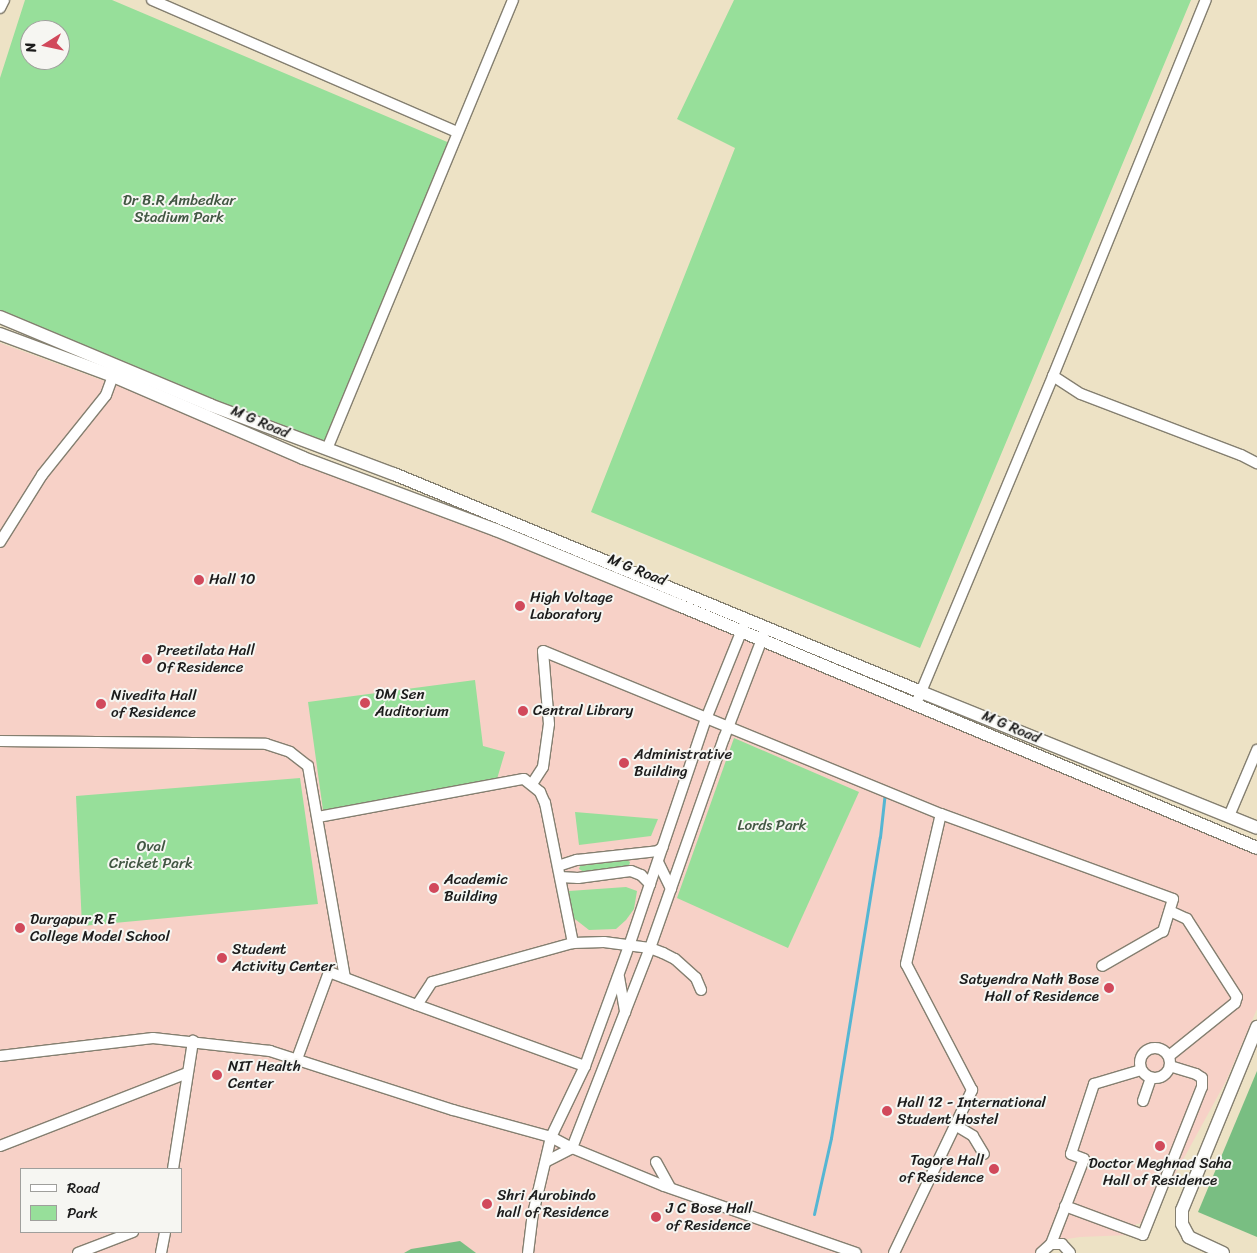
<!DOCTYPE html>
<html>
<head>
<meta charset="utf-8">
<style>
  body { margin:0 }
  #map { position:relative; width:1257px; height:1253px; overflow:hidden; background:#ede2c5; font-family:Sriracha,sans-serif }
  div>[style] { position:absolute }
  .built>* { inset:0; background:#f7d1c7 }
  .green>* { inset:0; background:#97df9a }
  .forest>* { inset:0; background:#79be82 }
  .stream>* { height:3px; margin:-1.5px; padding:0 1.5px; transform-origin:1.5px; border-radius:1.5px; background:#55b6d3 }
  .roads { filter:drop-shadow(1px 0 #847f70) drop-shadow(-1px 0 #847f70) drop-shadow(0 1px #847f70) drop-shadow(0 -1px #847f70) }
  .minor>* { height:10px; margin:-5px; padding:0 5px; transform-origin:5px; border-radius:5px; background:#fff }
  .minor>.ring { margin:-5px; padding:0; box-sizing:content-box; background:none; border:10px solid #fff; border-radius:50% }
  .tertiary>* { height:12px; margin:-6px; padding:0 6px; transform-origin:6px; border-radius:6px; background:#fff }
  .dots>* { width:14px; height:14px; translate:-50% -50%; box-sizing:border-box; border:2px solid #f6f6f2; border-radius:50% }
  span { translate:-50% -50%; white-space:nowrap; text-align:center; line-height:1.15; -webkit-text-stroke:4px #f6f6f2; paint-order:stroke }
  .park-label { font-size:15px; color:#415642 }
  .street-label { font-size:15px; color:#1c1c1c }
  .poi-label { font-size:15px; color:#1c1c1c }
  .left { translate:0 -50%; text-align:left }
  .right { translate:-100% -50%; text-align:right }
  .legend { position:absolute; left:20px; top:1168px; width:162px; height:65px; box-sizing:border-box; background:#f6f6f2; border:1px solid #9f9f9c; margin:0; padding:6px 9px; list-style:none; font-size:15px; color:#1c1c1c }
  .legend li { display:flex; align-items:center; gap:10px; height:25px }
  .legend b { width:25px; border:1px solid #9f9f9c }
  .north { position:absolute; left:20px; top:20px; width:50px; height:50px; box-sizing:border-box; background:#f6f6f2; border:1px solid #9f9f9c; border-radius:50%; rotate:260deg; font-size:14px; font-weight:700; line-height:20px; text-align:center; color:#1c1c1c }
  .north::after { content:''; display:block; margin:auto; width:18px; height:22px; background:#d1495b; clip-path:polygon(50% 0,100% 100%,50% 72%,0 100%) }
</style>
</head>
<body>
<div id="map">
  <div class="built">
    <i style="clip-path:polygon(evenodd,0 343px,424px 497px,1257px 847px,1257px 1009px,1226px 1081px,1149px 1222px,1136px 1224px,1129px 1235px,1080px 1237px,1048px 1242px,1039px 1253px,0 1253px,0 343px,21px 1169px,181px 1169px,181px 1232px,21px 1232px,21px 1169px)"></i>
  </div>
  <div class="green">
    <i style="clip-path:polygon(evenodd,25px 0,112px 0,452px 144px,323px 447px,0 314px,0 78px,25px 0,30px 30px,60px 30px,60px 60px,30px 60px,30px 30px)"></i>
    <i style="clip-path:polygon(734px 0,1191px 0,920px 648px,591px 512px,735px 148px,677px 119px)"></i>
    <i style="clip-path:polygon(475px 680px,483px 746px,505px 752px,497px 779px,323px 810px,308px 702px)"></i>
    <i style="clip-path:polygon(734px 738px,859px 792px,788px 948px,677px 898px)"></i>
    <i style="clip-path:polygon(300px 778px,318px 904px,82px 926px,76px 796px)"></i>
    <i style="clip-path:polygon(575px 812px,658px 819px,651px 836px,579px 845px)"></i>
    <i style="clip-path:polygon(627px 860px,630px 862px,629px 866px,584px 872px,579px 869px,580px 866px)"></i>
    <i style="clip-path:polygon(626px 887px,637px 891px,634px 909px,626px 920px,616px 929px,589px 930px,571px 916px,569px 891px)"></i>
  </div>
  <div class="forest">
    <i style="clip-path:polygon(1257px 1071px,1257px 1237px,1198px 1212px)"></i>
    <i style="clip-path:polygon(460px 1241px,476px 1253px,404px 1253px,411px 1249px)"></i>
  </div>
  <div class="stream">
    <i style="left:814px;top:1214px;width:78px;rotate:-77.4deg"></i>
    <i style="left:831px;top:1138px;width:305px;rotate:-80.8deg"></i>
    <i style="left:880px;top:837px;width:45px;rotate:-83.7deg"></i>
  </div>
  <div class="roads">
    <div class="minor">
      <i style="left:152px;top:0;width:332px;rotate:23.4deg"></i>
      <i style="left:0;top:8px;width:9px;rotate:-63deg"></i>
      <i style="left:1053px;top:376px;width:33px;rotate:33deg"></i>
      <i style="left:1081px;top:394px;width:171px;rotate:20.9deg"></i>
      <i style="left:1241px;top:455px;width:18px;rotate:27deg"></i>
      <i style="left:327px;top:449px;width:486px;rotate:-67.5deg"></i>
      <i style="left:0;top:542px;width:79px;rotate:-57.9deg"></i>
      <i style="left:42px;top:475px;width:102px;rotate:-51.3deg"></i>
      <i style="left:106px;top:395px;width:20px;rotate:-70deg"></i>
      <i style="left:918px;top:699px;width:350px;rotate:-67.3deg"></i>
      <i style="left:1053px;top:376px;width:406px;rotate:-67.9deg"></i>
      <i style="left:0;top:741px;width:266px;rotate:0.6deg"></i>
      <i style="left:266px;top:744px;width:25px;rotate:18deg"></i>
      <i style="left:290px;top:752px;width:23px;rotate:38deg"></i>
      <i style="left:308px;top:766px;width:215px;rotate:80.1deg"></i>
      <i style="left:532px;top:784px;width:20px;rotate:-57deg"></i>
      <i style="left:543px;top:767px;width:43px;rotate:-82.1deg"></i>
      <i style="left:549px;top:724px;width:73px;rotate:-94.7deg"></i>
      <i style="left:543px;top:651px;width:430px;rotate:22.3deg"></i>
      <i style="left:941px;top:814px;width:247px;rotate:20.1deg"></i>
      <i style="left:1173px;top:899px;width:34px;rotate:107deg"></i>
      <i style="left:1163px;top:931px;width:70px;rotate:150.2deg"></i>
      <i style="left:1229px;top:816px;width:72px;rotate:-67deg"></i>
      <i style="left:318px;top:817px;width:209px;rotate:-10.5deg"></i>
      <i style="left:524px;top:779px;width:21px;rotate:39deg"></i>
      <i style="left:540px;top:792px;width:12px;rotate:66deg"></i>
      <i style="left:545px;top:803px;width:143px;rotate:78.7deg"></i>
      <i style="left:658px;top:862px;width:30px;rotate:64deg"></i>
      <i style="left:558px;top:866px;width:20px;rotate:-18deg"></i>
      <i style="left:577px;top:860px;width:81px;rotate:-6.3deg"></i>
      <i style="left:658px;top:851px;width:6px;rotate:-39deg"></i>
      <i style="left:560px;top:877px;width:18px;rotate:3deg"></i>
      <i style="left:578px;top:878px;width:53px;rotate:-7.5deg"></i>
      <i style="left:631px;top:871px;width:11px;rotate:22deg"></i>
      <i style="left:641px;top:875px;width:13px;rotate:45deg"></i>
      <i style="left:619px;top:977px;width:36px;rotate:80deg"></i>
      <i style="left:417px;top:1005px;width:179px;rotate:20deg"></i>
      <i class="ring" style="left:1140px;top:1048px;width:20px;height:20px"></i>
      <i style="left:0;top:1056px;width:154px;rotate:-6.7deg"></i>
      <i style="left:153px;top:1038px;width:118px;rotate:6.3deg"></i>
      <i style="left:270px;top:1051px;width:192px;rotate:17.9deg"></i>
      <i style="left:453px;top:1110px;width:102px;rotate:15.4deg"></i>
      <i style="left:551px;top:1137px;width:24px;rotate:28deg"></i>
      <i style="left:572px;top:1148px;width:100px;rotate:22.4deg"></i>
      <i style="left:664px;top:1186px;width:203px;rotate:19.2deg"></i>
      <i style="left:1169px;top:1056px;width:85px;rotate:-38.8deg"></i>
      <i style="left:1235px;top:1003px;width:6px;rotate:-72deg"></i>
      <i style="left:1237px;top:997px;width:93px;rotate:-122.7deg"></i>
      <i style="left:1187px;top:919px;width:19px;rotate:-155deg"></i>
      <i style="left:297px;top:1059px;width:93px;rotate:-69.8deg"></i>
      <i style="left:329px;top:972px;width:94px;rotate:20.6deg"></i>
      <i style="left:417px;top:1005px;width:27px;rotate:-57deg"></i>
      <i style="left:432px;top:982px;width:146px;rotate:-15.5deg"></i>
      <i style="left:573px;top:943px;width:31px;rotate:-2deg"></i>
      <i style="left:604px;top:942px;width:46px;rotate:7.4deg"></i>
      <i style="left:650px;top:948px;width:14px;rotate:21deg"></i>
      <i style="left:663px;top:953px;width:13px;rotate:27deg"></i>
      <i style="left:675px;top:959px;width:28px;rotate:42deg"></i>
      <i style="left:696px;top:978px;width:13px;rotate:67deg"></i>
      <i style="left:1143px;top:1101px;width:24px;rotate:-71deg"></i>
      <i style="left:955px;top:1125px;width:21px;rotate:31deg"></i>
      <i style="left:973px;top:1136px;width:21px;rotate:59deg"></i>
      <i style="left:0;top:1146px;width:201px;rotate:-21.3deg"></i>
      <i style="left:547px;top:1161px;width:28px;rotate:-27deg"></i>
      <i style="left:572px;top:1148px;width:215px;rotate:-68.7deg"></i>
      <i style="left:650px;top:948px;width:223px;rotate:-70.6deg"></i>
      <i style="left:724px;top:738px;width:111px;rotate:-69deg"></i>
      <i style="left:656px;top:1162px;width:29px;rotate:61deg"></i>
      <i style="left:173px;top:1169px;width:130px;rotate:-81.1deg"></i>
      <i style="left:1065px;top:1206px;width:83px;rotate:20.4deg"></i>
      <i style="left:1143px;top:1235px;width:159px;rotate:-68.3deg"></i>
      <i style="left:1202px;top:1087px;width:9px;rotate:-90deg"></i>
      <i style="left:1202px;top:1078px;width:7px;rotate:-146deg"></i>
      <i style="left:1196px;top:1074px;width:27px;rotate:-163deg"></i>
      <i style="left:1051px;top:1244px;width:91px;rotate:-68.8deg"></i>
      <i style="left:1084px;top:1159px;width:14px;rotate:-159deg"></i>
      <i style="left:1071px;top:1154px;width:74px;rotate:-71.8deg"></i>
      <i style="left:1094px;top:1084px;width:49px;rotate:-16.6deg"></i>
      <i style="left:78px;top:1253px;width:59px;rotate:-20.9deg"></i>
      <i style="left:161px;top:1253px;width:21px;rotate:-79deg"></i>
      <i style="left:528px;top:1253px;width:35px;rotate:-83deg"></i>
      <i style="left:532px;top:1218px;width:83px;rotate:-76.8deg"></i>
      <i style="left:551px;top:1137px;width:79px;rotate:-64.4deg"></i>
      <i style="left:585px;top:1066px;width:128px;rotate:-69.9deg"></i>
      <i style="left:629px;top:946px;width:240px;rotate:-71.3deg"></i>
      <i style="left:706px;top:719px;width:101px;rotate:-68deg"></i>
      <i style="left:894px;top:1253px;width:181px;rotate:-64.4deg"></i>
      <i style="left:972px;top:1090px;width:142px;rotate:-117.6deg"></i>
      <i style="left:906px;top:964px;width:154px;rotate:-76.9deg"></i>
      <i style="left:1041px;top:1253px;width:13px;rotate:-42deg"></i>
      <i style="left:1051px;top:1244px;width:11px"></i>
      <i style="left:1062px;top:1244px;width:12px;rotate:48deg"></i>
    </div>
    <div class="tertiary">
      <i style="left:0;top:317px;width:228px;rotate:22.7deg"></i>
      <i style="left:210px;top:405px;width:197px;rotate:20.6deg"></i>
      <i style="left:394px;top:474px;width:570px;rotate:22.47deg"></i>
      <i style="left:921px;top:692px;width:362px;rotate:22deg"></i>
      <i style="left:0;top:334px;width:121px;rotate:20.4deg"></i>
      <i style="left:113px;top:376px;width:207px;rotate:23.3deg"></i>
      <i style="left:303px;top:458px;width:206px;rotate:20.5deg"></i>
      <i style="left:496px;top:530px;width:198px;rotate:22.3deg"></i>
      <i style="left:679px;top:605px;width:627px;rotate:22.8deg"></i>
      <i style="left:1223px;top:1253px;width:38px;rotate:-155deg"></i>
      <i style="left:1189px;top:1237px;width:15px;rotate:-118deg"></i>
      <i style="left:1182px;top:1224px;width:14px;rotate:-90deg"></i>
      <i style="left:1182px;top:1210px;width:198px;rotate:-67.7deg"></i>
    </div>
  </div>
  <div class="dots">
    <i style="left:199px;top:580px;background:#d1495b"></i>
    <i style="left:520px;top:606px;background:#d1495b"></i>
    <i style="left:147px;top:659px;background:#d1495b"></i>
    <i style="left:365px;top:703px;background:#d1495b"></i>
    <i style="left:101px;top:704px;background:#d1495b"></i>
    <i style="left:523px;top:711px;background:#d1495b"></i>
    <i style="left:624px;top:763px;background:#d1495b"></i>
    <i style="left:434px;top:888px;background:#d1495b"></i>
    <i style="left:20px;top:928px;background:#d1495b"></i>
    <i style="left:222px;top:958px;background:#d1495b"></i>
    <i style="left:1109px;top:988px;background:#d1495b"></i>
    <i style="left:217px;top:1075px;background:#d1495b"></i>
    <i style="left:887px;top:1111px;background:#d1495b"></i>
    <i style="left:1160px;top:1146px;background:#d1495b"></i>
    <i style="left:994px;top:1169px;background:#d1495b"></i>
    <i style="left:487px;top:1204px;background:#d1495b"></i>
    <i style="left:656px;top:1217px;background:#d1495b"></i>
  </div>
  <div class="park-label">
    <span style="left:179px;top:209px">Dr B.R Ambedkar<br>Stadium Park</span>
    <span style="left:772px;top:826px">Lords Park</span>
    <span style="left:151px;top:855px">Oval<br>Cricket Park</span>
  </div>
  <div class="street-label">
    <span style="left:260px;top:422px;rotate:23deg">M G Road</span>
    <span style="left:637px;top:570px;rotate:22deg">M G Road</span>
    <span style="left:1011px;top:727px;rotate:23deg">M G Road</span>
  </div>
  <div class="poi-label">
    <span class="left" style="left:209px;top:580px">Hall 10</span>
    <span class="left" style="left:530px;top:606px">High Voltage<br>Laboratory</span>
    <span class="left" style="left:157px;top:659px">Preetilata Hall<br>Of Residence</span>
    <span class="left" style="left:375px;top:703px">DM Sen<br>Auditorium</span>
    <span class="left" style="left:111px;top:704px">Nivedita Hall<br>of Residence</span>
    <span class="left" style="left:533px;top:711px">Central Library</span>
    <span class="left" style="left:634px;top:763px">Administrative<br>Building</span>
    <span class="left" style="left:444px;top:888px">Academic<br>Building</span>
    <span class="left" style="left:30px;top:928px">Durgapur R E<br>College Model School</span>
    <span class="left" style="left:232px;top:958px">Student<br>Activity Center</span>
    <span class="right" style="left:1099px;top:988px">Satyendra Nath Bose<br>Hall of Residence</span>
    <span class="left" style="left:228px;top:1075px">NIT Health<br>Center</span>
    <span class="left" style="left:897px;top:1111px">Hall 12 - International<br>Student Hostel</span>
    <span class="right" style="left:984px;top:1169px">Tagore Hall<br>of Residence</span>
    <span style="left:1160px;top:1172px">Doctor Meghnad Saha<br>Hall of Residence</span>
    <span class="left" style="left:497px;top:1204px">Shri Aurobindo<br>hall of Residence</span>
    <span class="left" style="left:666px;top:1217px">J C Bose Hall<br>of Residence</span>
  </div>
  <ul class="legend">
  <li><b style="height:6px;background:#fff"></b>Road</li>
  <li><b style="height:14px;background:#97df9a"></b>Park</li>
  </ul>
  <div class="north">N</div>
</div>
</body>
</html>
